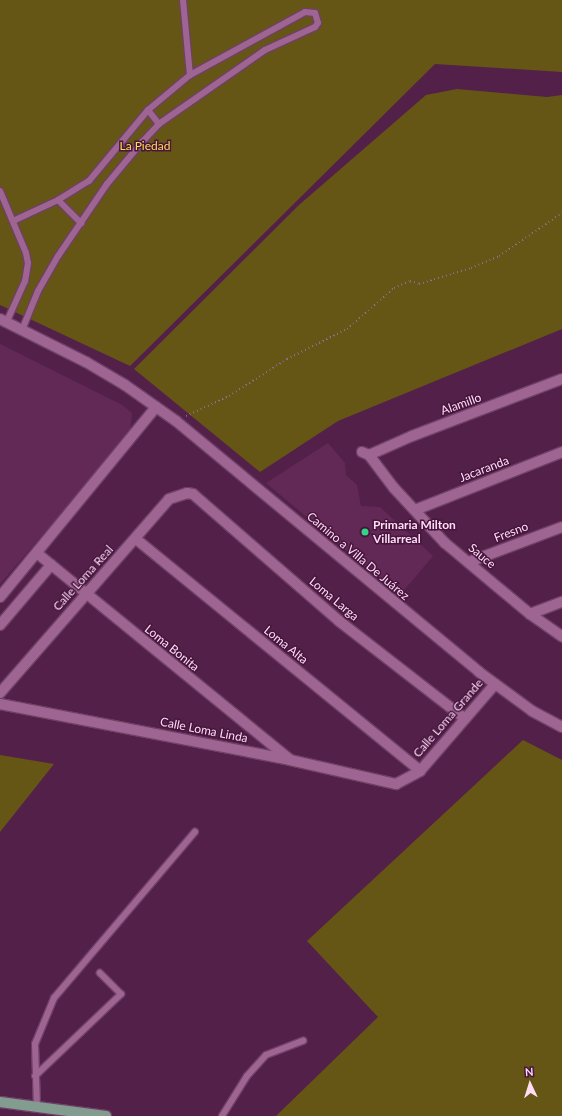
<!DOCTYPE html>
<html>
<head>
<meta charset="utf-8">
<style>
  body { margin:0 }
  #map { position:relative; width:562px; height:1116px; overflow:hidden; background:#53204a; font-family:Lato,sans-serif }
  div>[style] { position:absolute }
  .built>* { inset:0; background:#622957 }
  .green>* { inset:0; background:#655615 }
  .path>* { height:2px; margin-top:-1px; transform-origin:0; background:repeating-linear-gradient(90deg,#966a8d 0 1px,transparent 0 4px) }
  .roads { filter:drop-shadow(1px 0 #6f4166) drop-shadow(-1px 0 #6f4166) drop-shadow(0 1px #6f4166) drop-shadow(0 -1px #6f4166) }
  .lane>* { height:6px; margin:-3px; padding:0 3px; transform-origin:3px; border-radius:3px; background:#9f6592 }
  .street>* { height:10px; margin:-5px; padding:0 5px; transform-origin:5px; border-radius:5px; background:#9f6592 }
  .primary>* { height:10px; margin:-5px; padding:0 5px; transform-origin:5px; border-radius:5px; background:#839c90 }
  .dots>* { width:11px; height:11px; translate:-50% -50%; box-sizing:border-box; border:2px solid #48153f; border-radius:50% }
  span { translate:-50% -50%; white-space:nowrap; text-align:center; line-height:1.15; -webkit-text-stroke:3px #48153f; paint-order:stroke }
  .park-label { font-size:12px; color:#fedc4f }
  .street-label { font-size:12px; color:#feddf5 }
  .poi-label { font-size:12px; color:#feddf5; font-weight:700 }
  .left { translate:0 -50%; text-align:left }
  .north { position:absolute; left:510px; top:1064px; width:40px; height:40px; -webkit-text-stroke:3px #48153f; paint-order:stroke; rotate:356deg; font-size:11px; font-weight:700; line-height:16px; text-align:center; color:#feddf5 }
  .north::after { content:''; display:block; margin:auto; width:14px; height:18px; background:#feddf5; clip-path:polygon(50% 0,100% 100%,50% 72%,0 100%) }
</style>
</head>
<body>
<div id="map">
  <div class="built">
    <i style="clip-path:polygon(0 344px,122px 405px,132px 413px,130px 434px,0 584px)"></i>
    <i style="clip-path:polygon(328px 443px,345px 463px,346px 475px,357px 485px,361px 506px,380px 507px,433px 556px,400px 595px,266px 483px)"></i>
  </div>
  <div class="green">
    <i style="clip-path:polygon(0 0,562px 0,562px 72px,435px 64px,130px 366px,0 305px)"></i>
    <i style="clip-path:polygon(457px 89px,547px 97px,562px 95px,562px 329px,338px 421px,260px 472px,134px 369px,299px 205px,426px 95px)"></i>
    <i style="clip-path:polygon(523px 740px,562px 760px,562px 1116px,276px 1116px,378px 1017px,307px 941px)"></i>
    <i style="clip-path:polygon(0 755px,54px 764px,0 832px)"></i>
  </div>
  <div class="path">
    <i style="left:186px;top:416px;width:47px;rotate:-24.9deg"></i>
    <i style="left:229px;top:396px;width:69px;rotate:-32.5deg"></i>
    <i style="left:287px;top:359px;width:67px;rotate:-26.6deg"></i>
    <i style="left:347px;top:329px;width:62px;rotate:-41.1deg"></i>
    <i style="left:394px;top:288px;width:17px;rotate:-24deg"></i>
    <i style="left:410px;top:281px;width:9px;rotate:18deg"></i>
    <i style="left:419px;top:284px;width:54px;rotate:-17.1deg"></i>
    <i style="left:471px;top:268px;width:30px;rotate:-23deg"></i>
    <i style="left:499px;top:256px;width:76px;rotate:-34.3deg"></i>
  </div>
  <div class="roads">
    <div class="lane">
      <i style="left:183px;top:0;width:75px;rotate:84.7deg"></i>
      <i style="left:148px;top:110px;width:18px;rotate:52deg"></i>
      <i style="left:0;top:191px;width:67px;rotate:67.2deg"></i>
      <i style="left:26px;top:253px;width:10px;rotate:79deg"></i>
      <i style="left:28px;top:263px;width:18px;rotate:99deg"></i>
      <i style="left:25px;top:281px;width:44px;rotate:114.2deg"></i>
      <i style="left:58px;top:200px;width:33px;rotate:45deg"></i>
      <i style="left:13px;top:221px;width:50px;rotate:-25deg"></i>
      <i style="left:58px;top:200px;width:36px;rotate:-32deg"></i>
      <i style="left:89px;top:181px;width:92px;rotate:-50.3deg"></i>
      <i style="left:148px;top:110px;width:55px;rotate:-39.8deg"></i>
      <i style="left:190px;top:75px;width:131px;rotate:-28.7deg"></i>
      <i style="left:305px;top:12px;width:10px;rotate:6deg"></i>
      <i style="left:315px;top:13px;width:10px;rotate:73deg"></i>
      <i style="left:318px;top:23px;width:5px;rotate:127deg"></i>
      <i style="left:315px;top:27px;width:55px;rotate:155.3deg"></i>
      <i style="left:265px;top:50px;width:129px;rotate:145.1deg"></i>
      <i style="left:159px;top:124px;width:25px;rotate:133deg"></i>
      <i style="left:142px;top:142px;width:55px;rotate:129.8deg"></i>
      <i style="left:107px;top:184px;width:87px;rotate:124.2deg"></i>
      <i style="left:58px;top:256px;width:40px;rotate:119.7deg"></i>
      <i style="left:38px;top:291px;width:42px;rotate:112.3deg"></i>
      <i style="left:35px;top:1076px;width:119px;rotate:-43.6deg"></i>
      <i style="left:121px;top:994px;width:30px;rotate:-135deg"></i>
      <i style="left:37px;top:1107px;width:63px;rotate:-91.8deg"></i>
      <i style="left:35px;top:1044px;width:50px;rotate:-67.6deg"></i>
      <i style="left:54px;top:998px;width:218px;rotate:-49.7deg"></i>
      <i style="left:222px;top:1116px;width:47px;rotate:-58deg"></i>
      <i style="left:247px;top:1076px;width:28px;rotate:-48deg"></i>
      <i style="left:266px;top:1055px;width:40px;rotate:-21deg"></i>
    </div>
    <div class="street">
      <i style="left:0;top:319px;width:96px;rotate:26.6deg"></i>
      <i style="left:86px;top:362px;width:45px;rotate:30.5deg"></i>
      <i style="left:125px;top:385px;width:62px;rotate:35.2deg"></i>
      <i style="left:176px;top:421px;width:393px;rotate:39.6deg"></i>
      <i style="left:479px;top:672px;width:66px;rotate:36.3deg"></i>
      <i style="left:532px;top:711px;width:34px;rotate:28deg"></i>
      <i style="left:362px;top:452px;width:8px;rotate:23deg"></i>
      <i style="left:369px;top:455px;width:41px;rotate:52.9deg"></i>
      <i style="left:394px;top:488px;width:75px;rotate:47.2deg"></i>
      <i style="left:445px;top:543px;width:111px;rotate:39.9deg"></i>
      <i style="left:530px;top:614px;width:39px;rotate:35deg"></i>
      <i style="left:369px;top:455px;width:47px;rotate:-23.8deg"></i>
      <i style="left:412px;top:436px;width:160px;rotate:-20.8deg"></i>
      <i style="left:415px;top:510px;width:158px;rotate:-21.5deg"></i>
      <i style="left:136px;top:539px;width:367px;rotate:39.2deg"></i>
      <i style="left:38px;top:554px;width:324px;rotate:39.2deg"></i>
      <i style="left:469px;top:562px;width:99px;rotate:-20.6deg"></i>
      <i style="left:0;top:597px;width:246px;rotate:-50.6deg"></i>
      <i style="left:530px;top:614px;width:34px;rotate:-21deg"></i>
      <i style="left:0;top:625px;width:79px;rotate:-49.6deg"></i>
      <i style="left:0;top:693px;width:257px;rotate:-48.9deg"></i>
      <i style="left:169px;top:499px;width:19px;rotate:-18deg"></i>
      <i style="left:187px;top:493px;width:6px;rotate:9deg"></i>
      <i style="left:193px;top:494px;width:194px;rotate:41deg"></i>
      <i style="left:339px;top:621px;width:158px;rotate:37.8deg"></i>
      <i style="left:0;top:704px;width:295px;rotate:10.9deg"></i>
      <i style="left:290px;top:760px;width:109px;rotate:12.8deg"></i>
      <i style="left:396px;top:784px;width:27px;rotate:-28deg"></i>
      <i style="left:420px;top:771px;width:115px;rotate:-49.2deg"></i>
    </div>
    <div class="primary">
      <i style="left:0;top:1102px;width:107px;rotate:7.5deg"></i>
    </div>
  </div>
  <div class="dots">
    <i style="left:365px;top:532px;background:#2ed883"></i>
  </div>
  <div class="park-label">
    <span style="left:145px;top:146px">La Piedad</span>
  </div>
  <div class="street-label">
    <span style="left:461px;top:404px;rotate:-20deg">Alamillo</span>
    <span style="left:484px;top:469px;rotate:-21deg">Jacaranda</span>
    <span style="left:511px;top:532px;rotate:-21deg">Fresno</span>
    <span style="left:358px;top:556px;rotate:40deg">Camino a Villa De Juárez</span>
    <span style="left:482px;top:556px;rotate:40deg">Sauce</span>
    <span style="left:83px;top:578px;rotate:-48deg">Calle Loma Real</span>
    <span style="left:334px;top:599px;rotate:40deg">Loma Larga</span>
    <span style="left:286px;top:645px;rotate:39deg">Loma Alta</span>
    <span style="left:172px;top:648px;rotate:39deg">Loma Bonita</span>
    <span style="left:448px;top:718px;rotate:-49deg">Calle Loma Grande</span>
    <span style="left:204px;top:730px;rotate:11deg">Calle Loma Linda</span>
  </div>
  <div class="poi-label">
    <span class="left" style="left:373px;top:532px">Primaria Milton<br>Villarreal</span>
  </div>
  <div class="north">N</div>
</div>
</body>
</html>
